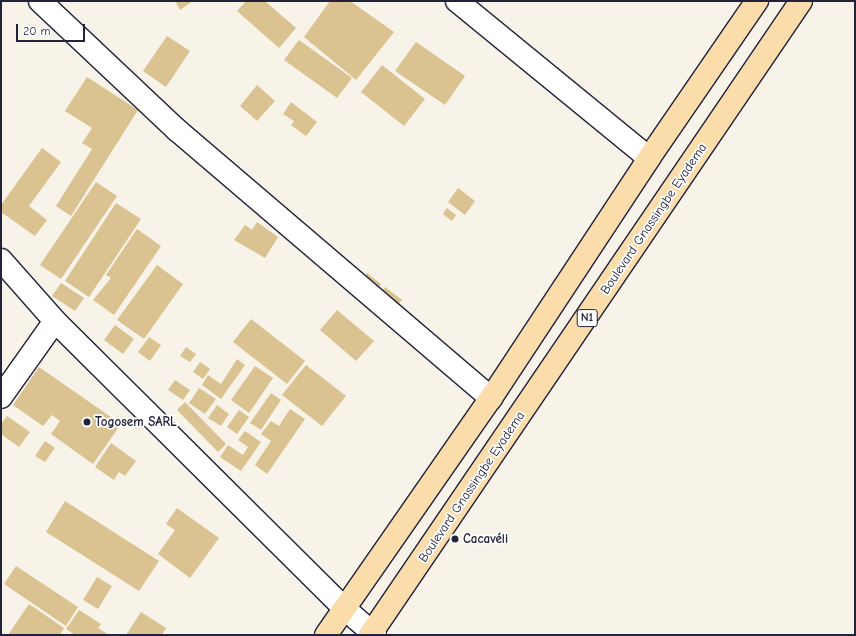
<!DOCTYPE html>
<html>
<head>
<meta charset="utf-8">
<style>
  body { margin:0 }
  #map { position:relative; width:856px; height:636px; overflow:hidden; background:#f8f3e9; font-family:"Comic Neue",sans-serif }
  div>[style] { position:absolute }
  .building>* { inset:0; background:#dac291 }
  .roads { filter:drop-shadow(1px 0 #22223b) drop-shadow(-1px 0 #22223b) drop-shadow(0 1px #22223b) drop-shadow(0 -1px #22223b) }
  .minor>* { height:22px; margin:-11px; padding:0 11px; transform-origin:11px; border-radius:11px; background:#fff }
  .highway>* { height:22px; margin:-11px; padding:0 11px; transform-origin:11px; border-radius:11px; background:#faddab }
  .dots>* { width:11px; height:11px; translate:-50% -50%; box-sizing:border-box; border:2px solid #fff; border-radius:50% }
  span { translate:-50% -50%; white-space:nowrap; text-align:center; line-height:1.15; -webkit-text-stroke:3.5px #fff; paint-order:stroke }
  .shield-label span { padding:1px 3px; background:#fff; border:1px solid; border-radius:3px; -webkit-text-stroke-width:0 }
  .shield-label { font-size:12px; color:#22223b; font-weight:700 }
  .street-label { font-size:13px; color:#22223b }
  .poi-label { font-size:13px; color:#22223b; font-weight:700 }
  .left { translate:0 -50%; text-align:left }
  .frame { position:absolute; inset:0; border:2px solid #22223b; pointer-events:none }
  .scale { position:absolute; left:16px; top:24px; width:69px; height:18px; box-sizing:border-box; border:2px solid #22223b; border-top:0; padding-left:5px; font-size:12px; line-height:14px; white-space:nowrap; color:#22223b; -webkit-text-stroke:3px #fff; paint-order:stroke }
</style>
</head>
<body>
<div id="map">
  <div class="building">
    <i style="clip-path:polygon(175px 1px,193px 1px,180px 10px)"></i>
    <i style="clip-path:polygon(246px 1px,265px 1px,296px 28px,279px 48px,237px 11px)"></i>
    <i style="clip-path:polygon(330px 1px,350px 1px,394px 32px,356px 80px,304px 37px)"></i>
    <i style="clip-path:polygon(167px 36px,190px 51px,166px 87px,143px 71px)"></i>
    <i style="clip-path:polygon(299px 40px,352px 78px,337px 98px,284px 60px)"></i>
    <i style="clip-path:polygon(416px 42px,465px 76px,445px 105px,395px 71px)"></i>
    <i style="clip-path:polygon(382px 65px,425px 99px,404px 126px,361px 92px)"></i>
    <i style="clip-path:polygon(87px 77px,138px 110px,71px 216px,56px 206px,92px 149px,82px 143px,92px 128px,65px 111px)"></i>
    <i style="clip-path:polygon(257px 85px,275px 101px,257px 121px,240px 106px)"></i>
    <i style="clip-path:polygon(291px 102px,317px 122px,306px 136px,291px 125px,294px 121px,283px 114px)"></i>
    <i style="clip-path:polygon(42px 148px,61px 162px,29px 206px,47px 220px,35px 236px,1px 212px,1px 205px)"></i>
    <i style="clip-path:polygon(96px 182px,117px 196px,61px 279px,40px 265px)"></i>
    <i style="clip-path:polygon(458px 188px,475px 201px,465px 215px,448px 202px)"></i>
    <i style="clip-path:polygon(116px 203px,141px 219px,89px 297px,65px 281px)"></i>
    <i style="clip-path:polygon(447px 208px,456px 215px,452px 221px,443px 214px)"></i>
    <i style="clip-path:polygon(257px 222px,278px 237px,265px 258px,234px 240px,245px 225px,252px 230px)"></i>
    <i style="clip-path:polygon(137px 229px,161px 246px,114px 315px,93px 300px,111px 278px,106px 275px)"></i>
    <i style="clip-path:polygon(157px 265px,183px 284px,144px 339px,117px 320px)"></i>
    <i style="clip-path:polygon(367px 273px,381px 284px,375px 293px,361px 283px)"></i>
    <i style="clip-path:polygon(61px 283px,84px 298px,75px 311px,52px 296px)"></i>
    <i style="clip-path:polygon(385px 287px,402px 300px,395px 308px,379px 295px)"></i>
    <i style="clip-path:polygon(337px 310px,374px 341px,356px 361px,320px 330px)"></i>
    <i style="clip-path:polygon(251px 319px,305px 361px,287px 384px,233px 342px)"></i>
    <i style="clip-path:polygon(115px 325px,134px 339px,123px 354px,104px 340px)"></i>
    <i style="clip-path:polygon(149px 337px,161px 345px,150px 361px,138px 352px)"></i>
    <i style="clip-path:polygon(186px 347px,196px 354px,190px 362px,180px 356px)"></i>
    <i style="clip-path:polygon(237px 359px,245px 365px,221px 399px,202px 385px,208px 375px,221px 384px)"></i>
    <i style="clip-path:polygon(200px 362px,210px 369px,203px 379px,193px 372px)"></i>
    <i style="clip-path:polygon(306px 365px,346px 396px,322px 426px,282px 395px)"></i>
    <i style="clip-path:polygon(255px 366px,273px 378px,249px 413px,231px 400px)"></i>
    <i style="clip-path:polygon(39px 367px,121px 424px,93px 464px,51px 434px,60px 421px,52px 415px,43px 426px,13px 405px)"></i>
    <i style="clip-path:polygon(175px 380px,190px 390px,183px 400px,168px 390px)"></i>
    <i style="clip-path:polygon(199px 388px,216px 399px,205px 414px,189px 403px)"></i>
    <i style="clip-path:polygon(271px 393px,281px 400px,261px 430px,250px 423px)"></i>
    <i style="clip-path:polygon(185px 402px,226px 444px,218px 452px,177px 410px)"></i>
    <i style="clip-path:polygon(217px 405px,229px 414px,221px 426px,208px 418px)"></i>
    <i style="clip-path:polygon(290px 409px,305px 419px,267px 474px,255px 465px,271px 441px,261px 434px,271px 421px,279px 426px)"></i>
    <i style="clip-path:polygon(239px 410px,249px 417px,237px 434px,227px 427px)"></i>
    <i style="clip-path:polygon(7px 416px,30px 432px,19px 447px,1px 434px,1px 424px)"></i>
    <i style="clip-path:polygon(245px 431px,261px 442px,241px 471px,220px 457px,228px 445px,243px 455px,248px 447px,238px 440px)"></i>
    <i style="clip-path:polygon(45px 441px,55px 448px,45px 462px,35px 456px)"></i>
    <i style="clip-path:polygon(111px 443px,136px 461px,125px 476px,119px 472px,114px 480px,95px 467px)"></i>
    <i style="clip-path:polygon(65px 501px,159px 561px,139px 591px,46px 532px)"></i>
    <i style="clip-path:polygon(177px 508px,219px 538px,190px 578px,158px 554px,175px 530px,166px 524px)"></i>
    <i style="clip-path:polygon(16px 566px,78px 607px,66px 626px,4px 584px)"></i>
    <i style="clip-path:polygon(97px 577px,112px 586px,98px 609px,83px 600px)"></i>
    <i style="clip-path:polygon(29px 604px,64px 628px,60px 635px,8px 635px)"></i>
    <i style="clip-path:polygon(79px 610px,101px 624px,98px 628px,109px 635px,75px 635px,66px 629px)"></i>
    <i style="clip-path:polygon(141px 612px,166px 628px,162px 635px,126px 635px)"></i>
  </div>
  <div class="roads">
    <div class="minor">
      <i style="left:40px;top:1px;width:188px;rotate:43.3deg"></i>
      <i style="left:177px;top:130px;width:413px;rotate:40.5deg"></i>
      <i style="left:457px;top:1px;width:248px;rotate:39.3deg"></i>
      <i style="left:1px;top:260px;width:81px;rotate:48.5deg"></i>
      <i style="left:55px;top:321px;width:409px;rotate:44.8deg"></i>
      <i style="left:345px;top:609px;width:40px;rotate:41deg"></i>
      <i style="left:1px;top:397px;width:93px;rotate:-54.6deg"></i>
    </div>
    <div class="highway">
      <i style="left:326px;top:635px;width:289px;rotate:-55.2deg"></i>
      <i style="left:491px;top:398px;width:287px;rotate:-56.6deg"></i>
      <i style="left:649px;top:158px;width:191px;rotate:-55.5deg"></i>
      <i style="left:370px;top:635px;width:767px;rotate:-55.79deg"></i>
    </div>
  </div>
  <div class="dots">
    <i style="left:87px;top:422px;background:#22223b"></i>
    <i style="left:455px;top:539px;background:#22223b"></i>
  </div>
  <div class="shield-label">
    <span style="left:587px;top:318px">N1</span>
  </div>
  <div class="street-label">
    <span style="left:654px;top:219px;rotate:-56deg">Boulevard Gnassingbe Eyadema</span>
    <span style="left:472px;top:487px;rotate:-56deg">Boulevard Gnassingbe Eyadema</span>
  </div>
  <div class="poi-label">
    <span class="left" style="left:95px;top:422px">Togosem SARL</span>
    <span class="left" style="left:463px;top:539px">Cacavéli</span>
  </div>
  <div class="frame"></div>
  <div class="scale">20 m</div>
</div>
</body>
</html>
